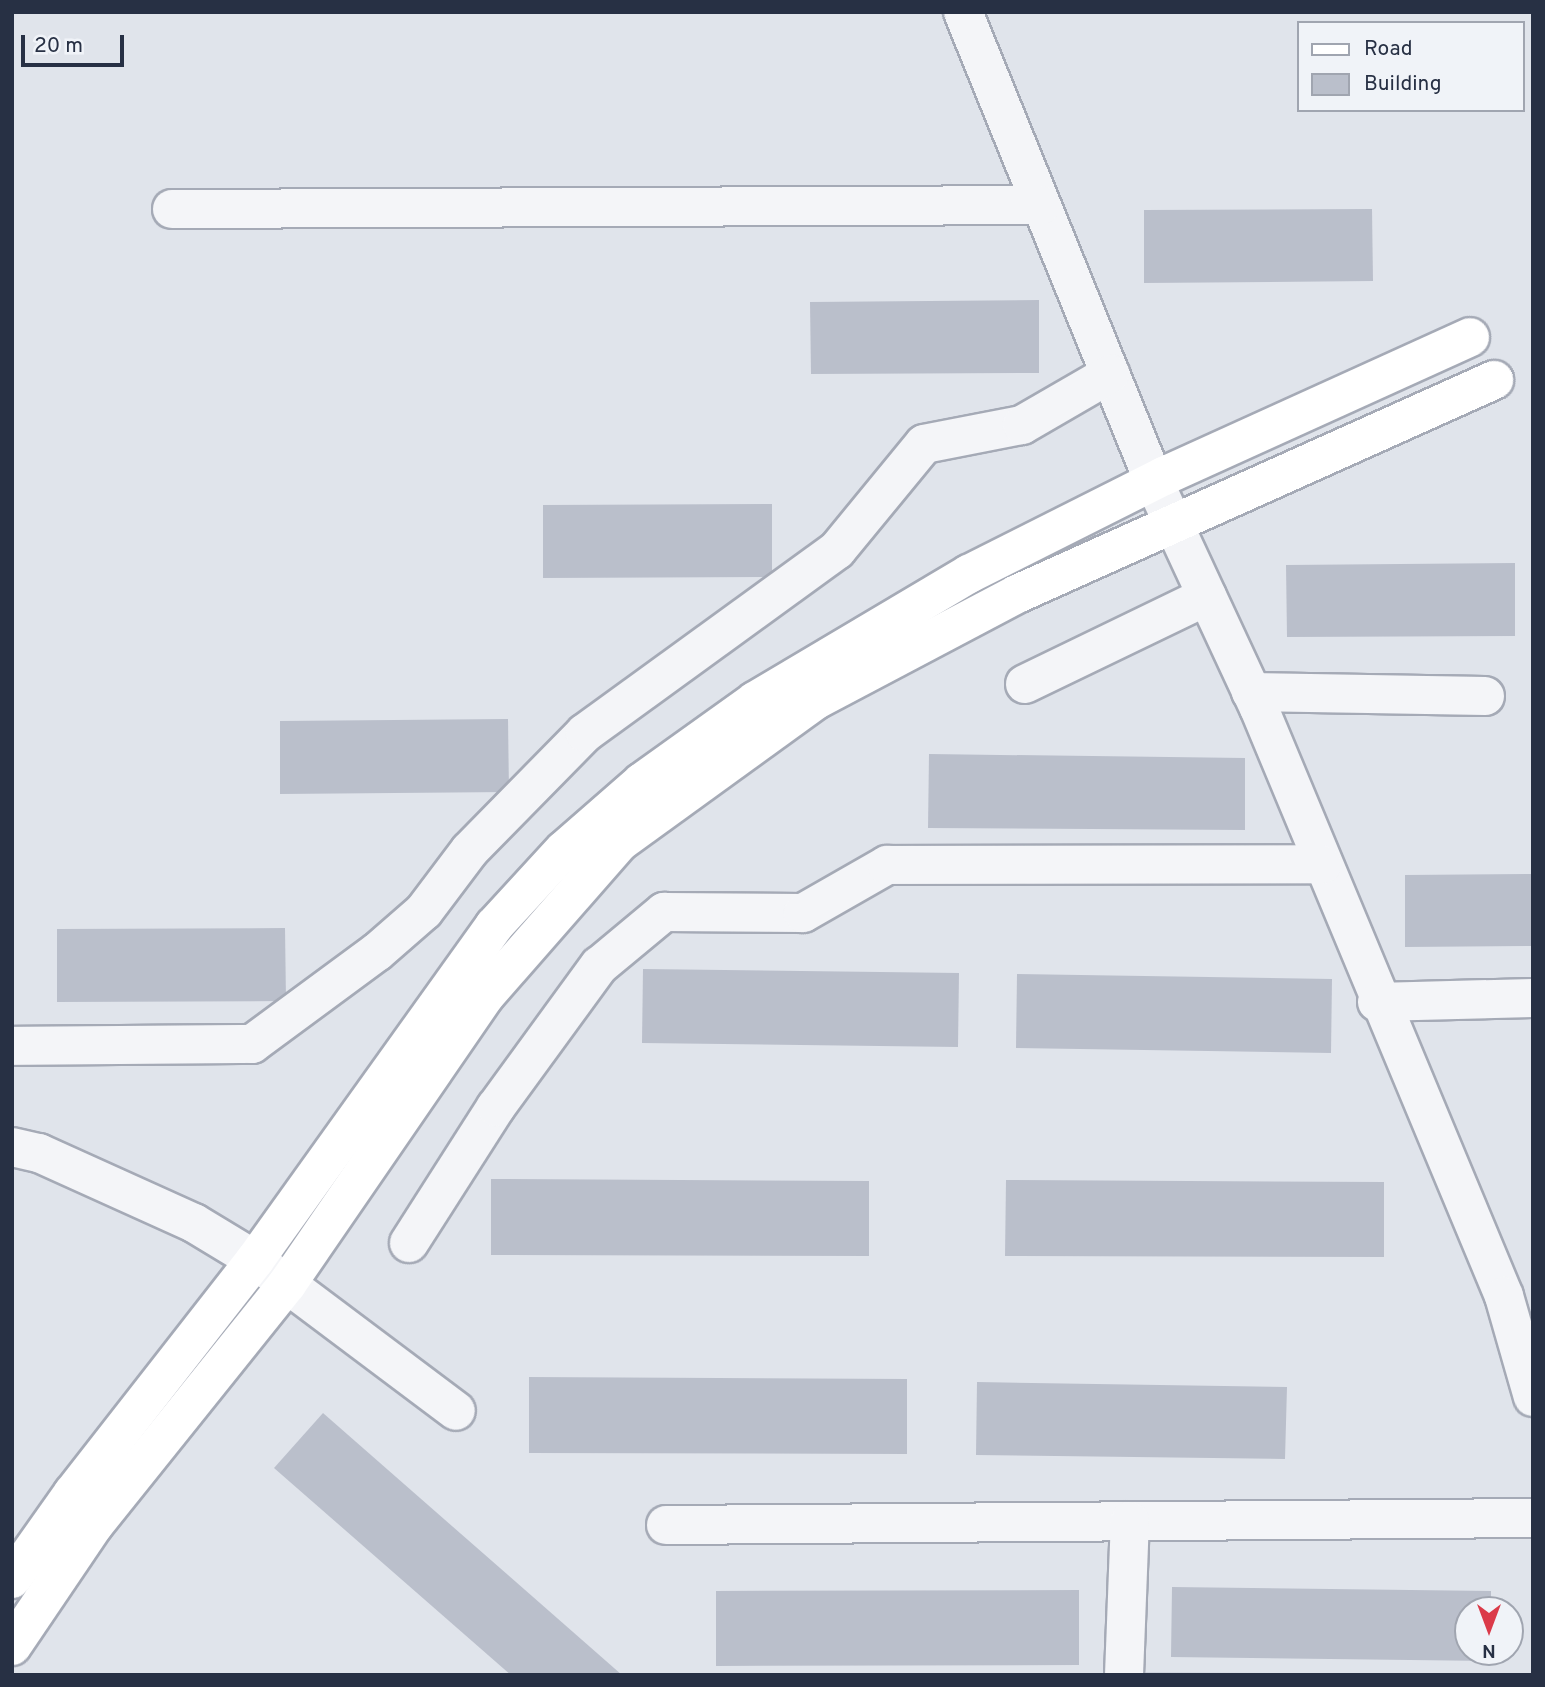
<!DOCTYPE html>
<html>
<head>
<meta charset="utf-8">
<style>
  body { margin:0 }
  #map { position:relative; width:1545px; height:1687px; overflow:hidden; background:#e0e4eb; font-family:Overpass,sans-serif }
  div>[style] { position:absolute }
  .built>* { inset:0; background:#ced3dd }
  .building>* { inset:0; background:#babfcb }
  .roads { filter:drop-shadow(2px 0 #a5aab6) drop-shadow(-2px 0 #a5aab6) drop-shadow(0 2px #a5aab6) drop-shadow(0 -2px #a5aab6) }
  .street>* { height:38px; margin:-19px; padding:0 19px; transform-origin:19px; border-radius:19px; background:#f4f5f8 }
  .secondary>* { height:38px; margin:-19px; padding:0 19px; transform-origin:19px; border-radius:19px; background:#fff }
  span { translate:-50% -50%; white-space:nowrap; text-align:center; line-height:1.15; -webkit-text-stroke:5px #f0f3f8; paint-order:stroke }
  .frame { position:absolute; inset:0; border:14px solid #273044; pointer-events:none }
  .legend { position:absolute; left:1297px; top:21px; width:228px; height:91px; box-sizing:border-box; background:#f0f3f8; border:2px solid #a0a5b0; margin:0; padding:9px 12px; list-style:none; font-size:21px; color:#273044 }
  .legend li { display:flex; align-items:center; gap:14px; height:35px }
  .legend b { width:35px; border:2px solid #a0a5b0 }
  .north { position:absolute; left:1454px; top:1596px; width:70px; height:70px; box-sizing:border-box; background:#f0f3f8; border:2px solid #a0a5b0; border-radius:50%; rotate:180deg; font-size:19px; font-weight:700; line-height:28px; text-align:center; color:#273044 }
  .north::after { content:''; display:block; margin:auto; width:24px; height:32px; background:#db3a49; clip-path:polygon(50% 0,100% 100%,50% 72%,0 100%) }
  .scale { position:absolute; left:21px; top:35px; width:103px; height:32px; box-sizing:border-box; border:4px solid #273044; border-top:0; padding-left:9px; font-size:21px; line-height:24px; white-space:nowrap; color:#273044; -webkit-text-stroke:5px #f0f3f8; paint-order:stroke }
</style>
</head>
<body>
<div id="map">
  <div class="built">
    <i style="clip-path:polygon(1145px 1672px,1513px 1675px,1145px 1675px)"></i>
  </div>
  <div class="building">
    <i style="clip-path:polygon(1372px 209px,1373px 281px,1144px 283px,1144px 210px)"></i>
    <i style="clip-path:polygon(1039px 300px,1039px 373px,811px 374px,810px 302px)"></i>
    <i style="clip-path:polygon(772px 504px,772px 577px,543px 578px,543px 505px)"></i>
    <i style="clip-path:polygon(1515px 563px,1515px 636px,1287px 637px,1286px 565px)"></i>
    <i style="clip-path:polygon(508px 719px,509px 792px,280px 794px,280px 721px)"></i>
    <i style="clip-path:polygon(929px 754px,1245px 758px,1245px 830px,928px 828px)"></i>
    <i style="clip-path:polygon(1533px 874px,1533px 946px,1405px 947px,1405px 875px)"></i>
    <i style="clip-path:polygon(285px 928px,286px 1001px,57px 1002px,57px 929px)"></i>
    <i style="clip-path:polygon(643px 969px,959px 973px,958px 1047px,642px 1043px)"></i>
    <i style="clip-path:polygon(1017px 974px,1332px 979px,1331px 1053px,1016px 1048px)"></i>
    <i style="clip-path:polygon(491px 1179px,869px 1181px,869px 1256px,491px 1255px)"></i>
    <i style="clip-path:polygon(1006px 1180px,1384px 1182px,1384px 1257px,1005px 1256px)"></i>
    <i style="clip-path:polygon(529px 1377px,907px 1379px,907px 1454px,529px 1453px)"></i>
    <i style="clip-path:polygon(977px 1382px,1287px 1387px,1285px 1459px,976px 1455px)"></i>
    <i style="clip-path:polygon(323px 1413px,622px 1675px,511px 1675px,274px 1468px)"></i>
    <i style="clip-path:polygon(1172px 1587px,1491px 1591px,1491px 1610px,1468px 1610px,1468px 1652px,1490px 1652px,1490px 1661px,1171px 1657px)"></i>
    <i style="clip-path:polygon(1079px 1590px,1079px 1665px,716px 1666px,716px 1591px)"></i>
  </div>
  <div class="roads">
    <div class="street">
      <i style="left:963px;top:12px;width:507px;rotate:67.88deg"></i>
      <i style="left:1154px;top:482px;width:249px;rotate:65.1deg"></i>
      <i style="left:1259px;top:708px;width:637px;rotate:67.38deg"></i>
      <i style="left:1504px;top:1296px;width:105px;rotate:74deg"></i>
      <i style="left:172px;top:209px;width:869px;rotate:-0.26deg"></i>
      <i style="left:1025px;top:684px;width:202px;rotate:-25.8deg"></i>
      <i style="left:1251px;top:692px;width:234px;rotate:1deg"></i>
      <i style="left:1377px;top:1002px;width:156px;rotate:-1.5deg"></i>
      <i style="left:12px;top:1046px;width:240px;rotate:-0.5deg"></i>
      <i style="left:252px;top:1044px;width:155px;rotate:-36.4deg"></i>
      <i style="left:377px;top:952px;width:62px;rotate:-41.1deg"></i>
      <i style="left:424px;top:911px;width:76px;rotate:-53deg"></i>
      <i style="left:470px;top:850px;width:164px;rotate:-45.5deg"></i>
      <i style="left:585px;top:733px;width:311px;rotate:-36deg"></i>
      <i style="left:837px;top:550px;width:137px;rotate:-50.6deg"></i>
      <i style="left:924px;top:444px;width:100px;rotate:-11deg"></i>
      <i style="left:1022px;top:425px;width:102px;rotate:-30.1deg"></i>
      <i style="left:12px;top:1147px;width:28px;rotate:13deg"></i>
      <i style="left:39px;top:1153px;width:170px;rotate:24.3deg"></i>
      <i style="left:194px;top:1223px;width:71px;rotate:31.2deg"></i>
      <i style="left:255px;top:1260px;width:251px;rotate:36.9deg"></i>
      <i style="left:409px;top:1243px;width:161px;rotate:-57.4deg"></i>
      <i style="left:496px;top:1107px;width:175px;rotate:-53.9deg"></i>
      <i style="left:599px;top:966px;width:85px;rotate:-39.7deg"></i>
      <i style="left:664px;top:912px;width:139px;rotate:0.4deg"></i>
      <i style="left:803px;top:913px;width:97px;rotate:-29.7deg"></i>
      <i style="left:887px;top:865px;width:435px;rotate:-0.1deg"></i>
      <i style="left:666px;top:1525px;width:867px;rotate:-0.46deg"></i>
      <i style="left:1124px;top:1675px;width:154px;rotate:-87.8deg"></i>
    </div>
    <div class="secondary">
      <i style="left:12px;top:1579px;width:105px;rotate:-54.7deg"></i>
      <i style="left:73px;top:1493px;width:296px;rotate:-52deg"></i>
      <i style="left:255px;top:1260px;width:411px;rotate:-54.4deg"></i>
      <i style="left:494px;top:926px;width:103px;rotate:-47.4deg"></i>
      <i style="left:564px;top:850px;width:103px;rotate:-41.1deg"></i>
      <i style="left:642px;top:782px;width:139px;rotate:-35.6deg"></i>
      <i style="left:755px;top:701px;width:249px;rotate:-30.7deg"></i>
      <i style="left:969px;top:574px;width:218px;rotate:-26.7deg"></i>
      <i style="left:1164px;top:476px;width:336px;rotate:-24.4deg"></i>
      <i style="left:12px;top:1646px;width:146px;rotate:-55.9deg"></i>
      <i style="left:94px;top:1525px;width:309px;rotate:-51.3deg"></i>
      <i style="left:287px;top:1284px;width:349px;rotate:-55.5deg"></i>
      <i style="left:485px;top:996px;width:205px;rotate:-48.8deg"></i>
      <i style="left:620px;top:842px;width:242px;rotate:-35.9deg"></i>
      <i style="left:816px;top:700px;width:227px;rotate:-27.8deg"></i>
      <i style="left:1017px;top:594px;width:523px;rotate:-24.16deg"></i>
    </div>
  </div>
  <div class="frame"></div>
  <ul class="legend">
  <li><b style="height:9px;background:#fff"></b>Road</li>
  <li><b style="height:19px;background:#babfcb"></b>Building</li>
  </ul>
  <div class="north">N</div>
  <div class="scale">20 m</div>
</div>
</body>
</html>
